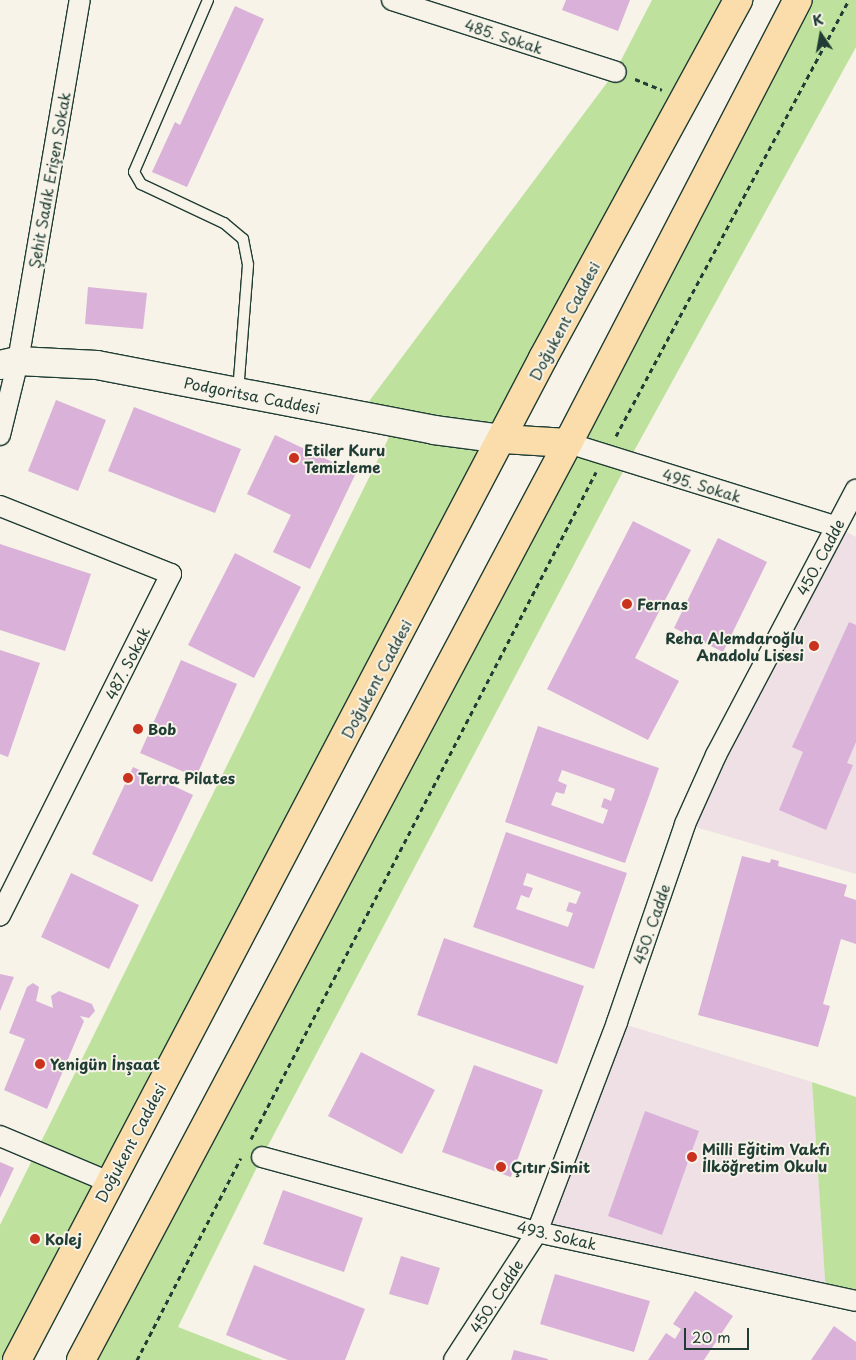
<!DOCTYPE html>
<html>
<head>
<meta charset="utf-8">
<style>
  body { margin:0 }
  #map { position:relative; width:856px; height:1360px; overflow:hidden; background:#f7f3e8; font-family:"Playpen Sans",sans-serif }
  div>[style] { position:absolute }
  .built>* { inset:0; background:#eee0e4 }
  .green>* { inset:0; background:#bee29d }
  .building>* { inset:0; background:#dab2d9 }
  .path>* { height:3px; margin-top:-1.5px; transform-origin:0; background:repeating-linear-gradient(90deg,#1f3d34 0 5px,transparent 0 9px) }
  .roads { filter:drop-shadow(1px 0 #1f3d34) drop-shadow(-1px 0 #1f3d34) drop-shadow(0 1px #1f3d34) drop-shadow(0 -1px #1f3d34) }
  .lane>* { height:10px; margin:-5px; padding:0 5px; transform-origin:5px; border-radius:5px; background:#f7f3e8 }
  .street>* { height:20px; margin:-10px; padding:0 10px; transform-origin:10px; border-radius:10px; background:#f7f3e8 }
  .secondary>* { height:28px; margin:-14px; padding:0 14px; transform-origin:14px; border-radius:14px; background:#f7f3e8 }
  .primary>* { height:28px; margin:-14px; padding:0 14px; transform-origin:14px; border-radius:14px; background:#faddab }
  .dots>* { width:14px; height:14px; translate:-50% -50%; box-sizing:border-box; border:2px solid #f7f3e8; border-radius:50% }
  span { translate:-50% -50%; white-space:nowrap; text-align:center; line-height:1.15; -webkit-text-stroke:4px #f7f3e8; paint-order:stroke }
  .street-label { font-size:15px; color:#1f3d34 }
  .poi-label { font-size:15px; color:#1f3d34; font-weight:700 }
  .left { translate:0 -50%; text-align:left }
  .right { translate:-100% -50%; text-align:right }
  .north { position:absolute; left:796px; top:10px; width:50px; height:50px; -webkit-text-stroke:4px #f7f3e8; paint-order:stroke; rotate:348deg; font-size:14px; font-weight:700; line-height:20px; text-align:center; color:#1f3d34 }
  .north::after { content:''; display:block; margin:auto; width:18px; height:22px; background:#1f3d34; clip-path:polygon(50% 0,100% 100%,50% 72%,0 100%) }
  .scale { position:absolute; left:684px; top:1328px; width:65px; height:22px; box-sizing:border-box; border:2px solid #1f3d34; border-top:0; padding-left:6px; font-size:15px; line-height:18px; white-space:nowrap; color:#1f3d34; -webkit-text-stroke:4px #f7f3e8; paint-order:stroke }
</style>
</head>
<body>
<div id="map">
  <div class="built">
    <i style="clip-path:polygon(835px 526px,856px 537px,856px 874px,685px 824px)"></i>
    <i style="clip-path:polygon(617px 1022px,812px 1082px,826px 1295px,537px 1232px)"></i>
  </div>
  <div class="green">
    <i style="clip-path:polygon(652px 0,738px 0,17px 1360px,0 1360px,0 1225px,396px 423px,358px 416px,615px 72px)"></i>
    <i style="clip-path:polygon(798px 0,856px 0,856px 47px,628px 462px,262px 1157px,178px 1327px,263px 1360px,82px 1360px)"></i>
    <i style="clip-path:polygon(812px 1082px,856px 1097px,856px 1301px,826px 1295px)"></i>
  </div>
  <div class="building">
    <i style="clip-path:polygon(566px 0,630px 0,618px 31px,562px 10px)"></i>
    <i style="clip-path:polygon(235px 6px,264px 19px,187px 187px,152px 172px,175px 122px,180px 125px)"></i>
    <i style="clip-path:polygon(88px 287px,147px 293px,143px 329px,85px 324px)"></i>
    <i style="clip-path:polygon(56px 400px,106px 420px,78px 491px,28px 471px)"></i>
    <i style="clip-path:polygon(134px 407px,241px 449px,215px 513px,108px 471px)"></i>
    <i style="clip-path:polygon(275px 435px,356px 473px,310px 569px,273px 552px,291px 515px,247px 494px)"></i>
    <i style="clip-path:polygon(633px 521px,691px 550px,635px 658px,679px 681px,648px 740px,547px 689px)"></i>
    <i style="clip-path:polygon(718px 538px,767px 562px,723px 652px,674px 628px)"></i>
    <i style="clip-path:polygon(0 544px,91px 574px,65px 651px,0 630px)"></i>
    <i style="clip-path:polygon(235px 553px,301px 587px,254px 678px,188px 645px)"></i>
    <i style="clip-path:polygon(849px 622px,856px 625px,856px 742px,847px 763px,853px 765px,826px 830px,779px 810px,803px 752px,792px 747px)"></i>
    <i style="clip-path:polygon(0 650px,40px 663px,8px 757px,0 754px)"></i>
    <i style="clip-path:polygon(181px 660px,237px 684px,196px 777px,140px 753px)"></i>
    <i style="clip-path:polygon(evenodd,538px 726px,659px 768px,625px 863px,505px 822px,538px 726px,562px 770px,615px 789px,611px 801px,604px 798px,601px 807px,608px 810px,603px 824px,551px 805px,556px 792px,564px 794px,567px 785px,558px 781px,562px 770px)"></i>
    <i style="clip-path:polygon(133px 767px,193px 795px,152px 882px,92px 854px)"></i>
    <i style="clip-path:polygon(evenodd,506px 832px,627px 873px,594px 969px,473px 927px,506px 832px,527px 873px,581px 892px,576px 904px,569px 902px,566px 911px,573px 913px,568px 927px,516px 909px,521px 895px,529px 898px,533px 888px,523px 885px,527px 873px)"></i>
    <i style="clip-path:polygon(742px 856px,770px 863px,771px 859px,779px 861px,778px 866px,847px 885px,844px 896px,856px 900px,856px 944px,841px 939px,823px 1004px,830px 1006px,818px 1047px,698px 1015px)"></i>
    <i style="clip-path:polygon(71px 873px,139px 905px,109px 969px,41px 937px)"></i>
    <i style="clip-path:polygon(444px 938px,584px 986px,557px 1064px,417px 1015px)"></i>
    <i style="clip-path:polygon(0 974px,14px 977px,0 1011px)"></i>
    <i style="clip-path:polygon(33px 983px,39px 987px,36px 1001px,53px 1008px,51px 996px,59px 991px,92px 1004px,95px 1011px,89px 1018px,80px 1016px,84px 1021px,47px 1109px,4px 1090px,25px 1039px,9px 1033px,27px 987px)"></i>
    <i style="clip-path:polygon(361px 1052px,435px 1090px,402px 1154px,328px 1116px)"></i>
    <i style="clip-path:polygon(474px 1065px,543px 1090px,511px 1177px,442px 1152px)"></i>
    <i style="clip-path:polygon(645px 1111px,699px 1131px,662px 1235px,608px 1216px)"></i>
    <i style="clip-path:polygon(0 1162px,14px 1168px,0 1198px)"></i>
    <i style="clip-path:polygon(283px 1190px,363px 1218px,344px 1272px,263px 1244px)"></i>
    <i style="clip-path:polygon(401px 1256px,440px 1268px,428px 1305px,389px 1294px)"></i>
    <i style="clip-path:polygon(254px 1265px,365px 1309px,345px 1360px,288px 1360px,226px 1335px)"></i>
    <i style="clip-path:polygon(555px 1274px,650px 1301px,634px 1352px,540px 1324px)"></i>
    <i style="clip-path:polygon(695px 1291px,733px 1316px,704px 1360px,648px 1360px,666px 1333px,675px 1339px,681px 1329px,673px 1324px)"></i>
    <i style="clip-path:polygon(834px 1326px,856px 1342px,856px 1360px,811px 1360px)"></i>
    <i style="clip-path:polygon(514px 1350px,548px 1359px,548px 1360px,511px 1360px)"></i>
  </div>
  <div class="path">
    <i style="left:635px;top:79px;width:29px;rotate:22deg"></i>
    <i style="left:616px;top:436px;width:494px;rotate:-61.9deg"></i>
    <i style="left:251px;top:1139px;width:751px;rotate:-62.65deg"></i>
    <i style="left:137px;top:1360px;width:227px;rotate:-62.8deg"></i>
  </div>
  <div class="roads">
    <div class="lane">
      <i style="left:208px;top:0;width:187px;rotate:113.3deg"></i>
      <i style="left:134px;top:172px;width:14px;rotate:60deg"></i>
      <i style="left:141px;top:184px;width:92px;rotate:25.2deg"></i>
      <i style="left:224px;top:223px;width:25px;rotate:40deg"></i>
      <i style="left:243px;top:239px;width:26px;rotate:79deg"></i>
      <i style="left:248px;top:265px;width:126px;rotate:94.5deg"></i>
    </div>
    <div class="street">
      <i style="left:392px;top:0;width:235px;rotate:17.8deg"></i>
      <i style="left:0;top:435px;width:76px;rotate:-76.3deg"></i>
      <i style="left:18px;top:361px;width:366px;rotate:-80.3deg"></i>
      <i style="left:568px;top:443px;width:280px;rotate:17.3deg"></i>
      <i style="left:0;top:506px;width:184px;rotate:21.7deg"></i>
      <i style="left:171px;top:574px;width:382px;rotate:116.6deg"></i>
      <i style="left:0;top:1136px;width:118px;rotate:22.9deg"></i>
      <i style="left:262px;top:1157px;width:285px;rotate:15.3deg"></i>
      <i style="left:537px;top:1232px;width:326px;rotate:12.2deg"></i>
      <i style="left:454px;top:1360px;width:153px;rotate:-57deg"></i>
      <i style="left:537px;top:1232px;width:225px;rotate:-69.1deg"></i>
      <i style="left:617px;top:1022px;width:209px;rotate:-71deg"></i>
      <i style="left:685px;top:824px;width:76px;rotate:-65.8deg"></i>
      <i style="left:716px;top:755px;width:300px;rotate:-62.2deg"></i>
    </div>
    <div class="secondary">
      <i style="left:0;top:365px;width:18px;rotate:-13deg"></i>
      <i style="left:18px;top:361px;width:79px;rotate:2.9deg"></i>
      <i style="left:97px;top:365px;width:343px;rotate:10.9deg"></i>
      <i style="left:434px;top:430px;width:70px;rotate:7.4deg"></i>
    </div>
    <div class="primary">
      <i style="left:503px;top:439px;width:65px;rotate:3.5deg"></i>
      <i style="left:17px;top:1360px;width:1132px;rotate:-62.3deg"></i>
      <i style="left:543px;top:358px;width:408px;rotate:-61.4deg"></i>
      <i style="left:81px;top:1360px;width:1038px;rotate:-62.03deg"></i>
      <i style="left:568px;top:443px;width:499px;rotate:-62.6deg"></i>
    </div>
  </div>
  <div class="dots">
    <i style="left:294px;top:458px;background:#c8321e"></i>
    <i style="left:627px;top:604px;background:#c8321e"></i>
    <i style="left:814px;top:646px;background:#c8321e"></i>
    <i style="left:138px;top:729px;background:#c8321e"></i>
    <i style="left:128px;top:778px;background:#c8321e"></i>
    <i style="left:40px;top:1064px;background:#c8321e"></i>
    <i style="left:692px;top:1157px;background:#c8321e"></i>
    <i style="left:501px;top:1167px;background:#c8321e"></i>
    <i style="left:35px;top:1239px;background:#c8321e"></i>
  </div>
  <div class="street-label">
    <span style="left:504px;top:36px;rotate:18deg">485. Sokak</span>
    <span style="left:49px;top:180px;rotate:-80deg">Şehit Sadık Erişen Sokak</span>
    <span style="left:564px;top:321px;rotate:-62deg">Doğukent Caddesi</span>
    <span style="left:252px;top:395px;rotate:11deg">Podgoritsa Caddesi</span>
    <span style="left:702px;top:485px;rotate:17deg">495. Sokak</span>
    <span style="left:820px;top:557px;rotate:-62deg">450. Cadde</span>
    <span style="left:127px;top:663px;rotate:-63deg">487. Sokak</span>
    <span style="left:376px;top:679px;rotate:-62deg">Doğukent Caddesi</span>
    <span style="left:651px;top:924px;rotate:-71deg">450. Cadde</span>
    <span style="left:130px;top:1143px;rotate:-62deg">Doğukent Caddesi</span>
    <span style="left:557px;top:1235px;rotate:13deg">493. Sokak</span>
    <span style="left:496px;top:1296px;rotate:-57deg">450. Cadde</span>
  </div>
  <div class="poi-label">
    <span class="left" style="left:304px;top:458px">Etiler Kuru<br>Temizleme</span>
    <span class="left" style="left:637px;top:604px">Fernas</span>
    <span class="right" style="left:804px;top:646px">Reha Alemdaroğlu<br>Anadolu Lisesi</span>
    <span class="left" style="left:148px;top:729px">Bob</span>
    <span class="left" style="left:138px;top:778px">Terra Pilates</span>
    <span class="left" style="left:50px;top:1064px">Yenigün İnşaat</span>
    <span class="left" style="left:702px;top:1157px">Milli Eğitim Vakfı<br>İlköğretim Okulu</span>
    <span class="left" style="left:511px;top:1167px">Çıtır Simit</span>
    <span class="left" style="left:45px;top:1239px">Kolej</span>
  </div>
  <div class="north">K</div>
  <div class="scale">20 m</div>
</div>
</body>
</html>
